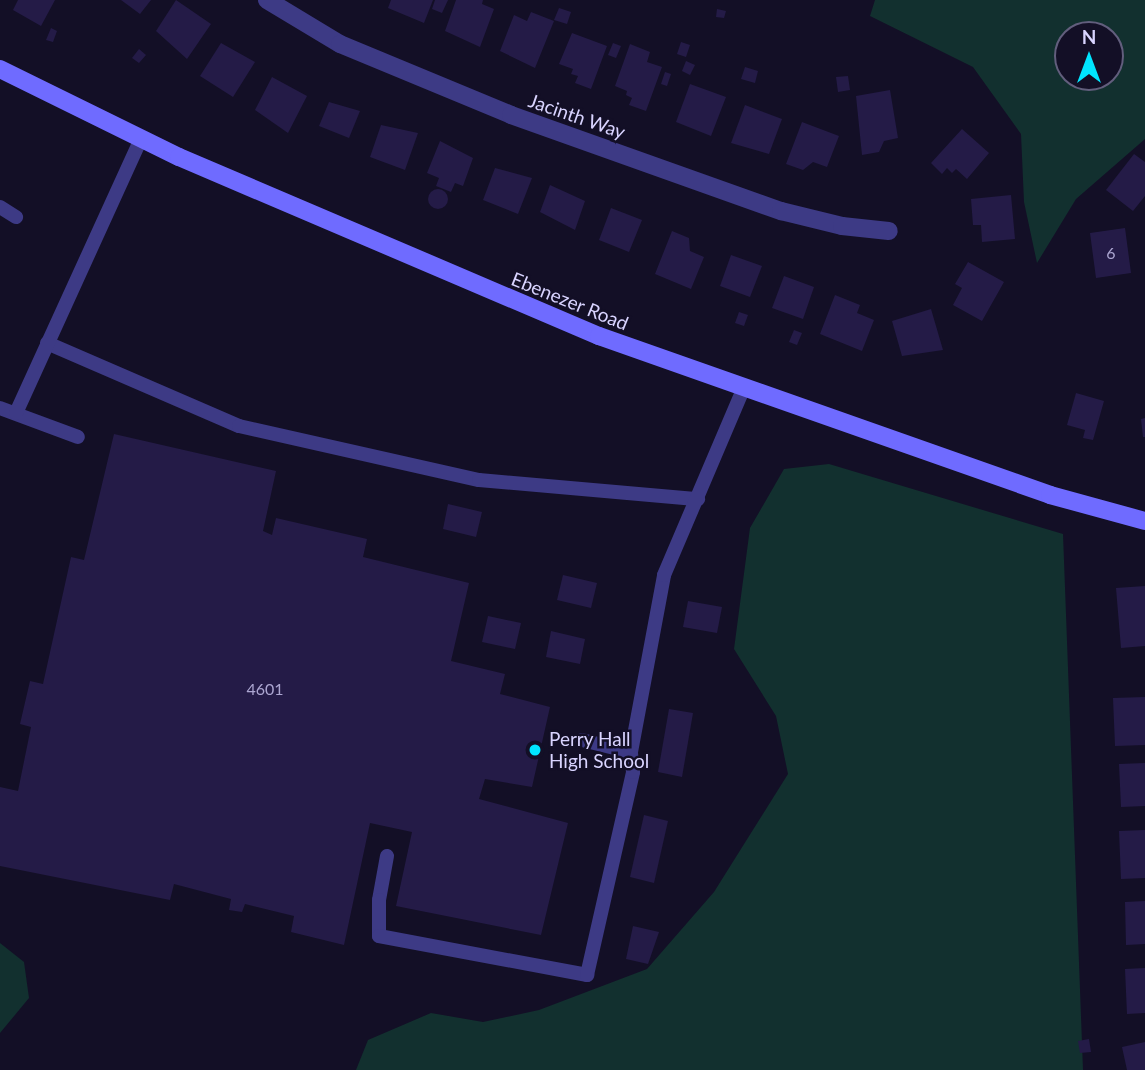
<!DOCTYPE html>
<html>
<head>
<meta charset="utf-8">
<style>
  body { margin:0 }
  #map { position:relative; width:1145px; height:1070px; overflow:hidden; background:#130f26; font-family:Lato,sans-serif }
  div>[style] { position:absolute }
  .green>* { inset:0; background:#12302f }
  .building>* { inset:0; background:#241b47 }
  .round { border-radius:50% }
  .lane>* { height:14px; margin:-7px; padding:0 7px; transform-origin:7px; border-radius:7px; background:#3d3a85 }
  .street>* { height:18px; margin:-9px; padding:0 9px; transform-origin:9px; border-radius:9px; background:#3d3a85 }
  .secondary>* { height:18px; margin:-9px; padding:0 9px; transform-origin:9px; border-radius:9px; background:#6f6bff }
  .dots>* { width:19px; height:19px; translate:-50% -50%; box-sizing:border-box; border:4px solid #130f26; border-radius:50% }
  span { translate:-50% -50%; white-space:nowrap; text-align:center; line-height:1.15; -webkit-text-stroke:5px #130f26; paint-order:stroke }
  .number-label { font-size:16px; color:#aca6d1 }
  .number-label span { -webkit-text-stroke-width:0 }
  .street-label { font-size:19px; color:#d9d4ff }
  .poi-label { font-size:19px; color:#d9d4ff }
  .left { translate:0 -50%; text-align:left }
  .north { position:absolute; left:1054px; top:21px; width:70px; height:70px; box-sizing:border-box; background:#130f26; border:2px solid #625e7d; border-radius:50%; rotate:0deg; font-size:19px; font-weight:700; line-height:28px; text-align:center; color:#d9d4ff }
  .north::after { content:''; display:block; margin:auto; width:24px; height:32px; background:#00e5ff; clip-path:polygon(50% 0,100% 100%,50% 72%,0 100%) }
</style>
</head>
<body>
<div id="map">
  <div class="green">
    <i style="clip-path:polygon(evenodd,875px 0,1145px 0,1145px 139px,1076px 199px,1037px 263px,1024px 202px,1021px 134px,973px 67px,870px 16px,875px 0,1110px 35px,1110px 77px,1068px 77px,1068px 35px,1110px 35px)"></i>
    <i style="clip-path:polygon(829px 464px,1063px 534px,1083px 1070px,356px 1070px,368px 1040px,431px 1013px,483px 1022px,539px 1010px,647px 969px,714px 892px,788px 774px,776px 716px,734px 649px,750px 528px,784px 469px)"></i>
    <i style="clip-path:polygon(0 943px,24px 962px,29px 998px,0 1033px)"></i>
  </div>
  <div class="building">
    <i style="clip-path:polygon(18px 0,55px 0,41px 26px,13px 10px)"></i>
    <i style="clip-path:polygon(121px 0,151px 0,140px 14px)"></i>
    <i style="clip-path:polygon(176px 0,211px 24px,187px 59px,156px 31px)"></i>
    <i style="clip-path:polygon(391px 0,433px 0,424px 23px,388px 8px)"></i>
    <i style="clip-path:polygon(435px 0,448px 0,442px 13px,432px 9px)"></i>
    <i style="clip-path:polygon(456px 0,483px 0,482px 4px,494px 9px,480px 47px,445px 31px)"></i>
    <i style="clip-path:polygon(559px 8px,571px 12px,567px 24px,554px 20px)"></i>
    <i style="clip-path:polygon(717px 9px,726px 11px,724px 18px,716px 17px)"></i>
    <i style="clip-path:polygon(531px 12px,554px 21px,535px 68px,500px 51px,514px 15px,527px 21px)"></i>
    <i style="clip-path:polygon(51px 28px,57px 31px,53px 42px,46px 40px)"></i>
    <i style="clip-path:polygon(572px 33px,607px 46px,591px 89px,575px 83px,578px 76px,571px 74px,573px 69px,559px 64px)"></i>
    <i style="clip-path:polygon(681px 42px,690px 45px,686px 57px,677px 54px)"></i>
    <i style="clip-path:polygon(221px 43px,255px 62px,233px 97px,200px 76px)"></i>
    <i style="clip-path:polygon(613px 43px,621px 46px,616px 58px,608px 55px)"></i>
    <i style="clip-path:polygon(630px 44px,650px 52px,647px 62px,662px 67px,646px 111px,629px 105px,632px 98px,626px 95px,627px 91px,615px 86px)"></i>
    <i style="clip-path:polygon(139px 49px,146px 55px,139px 63px,132px 58px)"></i>
    <i style="clip-path:polygon(686px 61px,695px 65px,690px 75px,682px 71px)"></i>
    <i style="clip-path:polygon(745px 67px,758px 71px,755px 83px,741px 79px)"></i>
    <i style="clip-path:polygon(665px 72px,671px 74px,667px 86px,661px 84px)"></i>
    <i style="clip-path:polygon(848px 76px,850px 90px,838px 92px,836px 77px)"></i>
    <i style="clip-path:polygon(272px 77px,307px 96px,288px 133px,255px 110px)"></i>
    <i style="clip-path:polygon(690px 84px,726px 97px,711px 136px,676px 122px)"></i>
    <i style="clip-path:polygon(890px 90px,898px 138px,884px 141px,879px 152px,862px 155px,856px 96px)"></i>
    <i style="clip-path:polygon(329px 102px,360px 111px,349px 138px,319px 126px)"></i>
    <i style="clip-path:polygon(745px 105px,782px 119px,769px 154px,731px 143px)"></i>
    <i style="clip-path:polygon(802px 122px,839px 136px,827px 167px,813px 162px,803px 170px,786px 164px)"></i>
    <i style="clip-path:polygon(381px 125px,418px 133px,405px 170px,370px 157px)"></i>
    <i style="clip-path:polygon(962px 129px,989px 153px,967px 179px,956px 169px,952px 173px,947px 168px,942px 174px,931px 163px)"></i>
    <i style="clip-path:polygon(440px 141px,473px 158px,463px 186px,455px 183px,451px 192px,436px 186px,439px 178px,427px 173px)"></i>
    <i style="clip-path:polygon(1134px 154px,1145px 162px,1145px 196px,1133px 211px,1106px 190px)"></i>
    <i style="clip-path:polygon(495px 168px,532px 178px,518px 214px,483px 200px)"></i>
    <i style="clip-path:polygon(550px 185px,585px 201px,575px 230px,540px 212px)"></i>
    <i class="round" style="left:428px;top:189px;width:20px;height:20px"></i>
    <i style="clip-path:polygon(1011px 195px,1015px 239px,982px 242px,981px 225px,973px 225px,971px 199px)"></i>
    <i style="clip-path:polygon(611px 208px,642px 220px,629px 252px,599px 240px)"></i>
    <i style="clip-path:polygon(1125px 228px,1131px 273px,1096px 278px,1090px 233px)"></i>
    <i style="clip-path:polygon(672px 231px,689px 238px,690px 251px,704px 257px,691px 289px,655px 274px)"></i>
    <i style="clip-path:polygon(731px 255px,762px 266px,750px 297px,720px 286px)"></i>
    <i style="clip-path:polygon(968px 262px,1004px 282px,982px 321px,953px 305px,962px 288px,955px 284px)"></i>
    <i style="clip-path:polygon(784px 276px,814px 287px,803px 319px,772px 308px)"></i>
    <i style="clip-path:polygon(835px 295px,860px 305px,857px 313px,874px 320px,862px 351px,820px 334px)"></i>
    <i style="clip-path:polygon(931px 309px,943px 350px,902px 356px,892px 321px)"></i>
    <i style="clip-path:polygon(739px 312px,748px 315px,744px 326px,735px 323px)"></i>
    <i style="clip-path:polygon(794px 330px,802px 333px,797px 345px,789px 342px)"></i>
    <i style="clip-path:polygon(1076px 393px,1104px 401px,1093px 440px,1083px 438px,1085px 430px,1067px 425px)"></i>
    <i style="clip-path:polygon(1145px 418px,1145px 437px,1143px 437px,1141px 419px)"></i>
    <i style="clip-path:polygon(114px 434px,276px 471px,263px 531px,272px 535px,276px 518px,367px 539px,363px 557px,469px 583px,451px 661px,505px 674px,500px 694px,550px 707px,532px 787px,485px 779px,479px 799px,568px 823px,541px 935px,396px 906px,412px 832px,370px 823px,344px 945px,291px 932px,294px 916px,245px 904px,242px 912px,229px 910px,231px 899px,174px 884px,170px 900px,0 866px,0 787px,18px 791px,31px 727px,20px 724px,30px 681px,43px 684px,71px 557px,84px 560px)"></i>
    <i style="clip-path:polygon(448px 504px,482px 512px,476px 537px,443px 529px)"></i>
    <i style="clip-path:polygon(563px 575px,597px 583px,591px 608px,557px 600px)"></i>
    <i style="clip-path:polygon(1145px 586px,1145px 646px,1121px 648px,1116px 588px)"></i>
    <i style="clip-path:polygon(688px 601px,722px 607px,717px 633px,683px 627px)"></i>
    <i style="clip-path:polygon(488px 616px,521px 623px,515px 649px,482px 642px)"></i>
    <i style="clip-path:polygon(551px 631px,585px 639px,580px 664px,546px 657px)"></i>
    <i style="clip-path:polygon(1145px 697px,1145px 745px,1115px 746px,1113px 698px)"></i>
    <i style="clip-path:polygon(669px 709px,693px 713px,682px 777px,658px 772px)"></i>
    <i style="clip-path:polygon(1145px 763px,1145px 806px,1121px 807px,1119px 764px)"></i>
    <i style="clip-path:polygon(644px 815px,668px 821px,654px 883px,630px 877px)"></i>
    <i style="clip-path:polygon(1145px 830px,1145px 878px,1121px 879px,1119px 831px)"></i>
    <i style="clip-path:polygon(1145px 901px,1145px 944px,1126px 945px,1125px 902px)"></i>
    <i style="clip-path:polygon(633px 926px,659px 932px,648px 964px,626px 959px)"></i>
    <i style="clip-path:polygon(1145px 968px,1145px 1013px,1127px 1014px,1125px 969px)"></i>
    <i style="clip-path:polygon(1089px 1039px,1091px 1052px,1080px 1053px,1078px 1041px)"></i>
    <i style="clip-path:polygon(1145px 1042px,1145px 1070px,1127px 1070px,1122px 1047px)"></i>
  </div>
  <div class="lane">
    <i style="left:0;top:207px;width:19px;rotate:32deg"></i>
    <i style="left:47px;top:343px;width:209px;rotate:23.4deg"></i>
    <i style="left:239px;top:426px;width:246px;rotate:12.7deg"></i>
    <i style="left:479px;top:480px;width:220px;rotate:5deg"></i>
    <i style="left:0;top:408px;width:83px;rotate:20.4deg"></i>
    <i style="left:16px;top:413px;width:301px;rotate:-65.5deg"></i>
    <i style="left:582px;top:740px;width:50px;rotate:13.8deg"></i>
    <i style="left:631px;top:752px;width:180px;rotate:-79.4deg"></i>
    <i style="left:664px;top:575px;width:201px;rotate:-66.9deg"></i>
    <i style="left:387px;top:856px;width:45px;rotate:100.3deg"></i>
    <i style="left:379px;top:900px;width:36px;rotate:90deg"></i>
    <i style="left:379px;top:936px;width:212px;rotate:10.6deg"></i>
    <i style="left:587px;top:975px;width:208px;rotate:-77.2deg"></i>
    <i style="left:633px;top:772px;width:20px;rotate:-96deg"></i>
  </div>
  <div class="street">
    <i style="left:267px;top:0;width:85px;rotate:31.1deg"></i>
    <i style="left:340px;top:44px;width:185px;rotate:22.5deg"></i>
    <i style="left:511px;top:115px;width:287px;rotate:19.6deg"></i>
    <i style="left:781px;top:211px;width:63px;rotate:13.8deg"></i>
    <i style="left:842px;top:226px;width:47px;rotate:6.1deg"></i>
  </div>
  <div class="secondary">
    <i style="left:0;top:69px;width:199px;rotate:26.2deg"></i>
    <i style="left:179px;top:157px;width:457px;rotate:23.1deg"></i>
    <i style="left:599px;top:336px;width:478px;rotate:19.4deg"></i>
    <i style="left:1050px;top:495px;width:98px;rotate:15.3deg"></i>
  </div>
  <div class="dots">
    <i style="left:535px;top:750px;background:#00e5ff"></i>
  </div>
  <div class="number-label">
    <span style="left:1111px;top:253px">6</span>
    <span style="left:265px;top:689px">4601</span>
  </div>
  <div class="street-label">
    <span style="left:577px;top:116px;rotate:19deg">Jacinth Way</span>
    <span style="left:570px;top:301px;rotate:22deg">Ebenezer Road</span>
  </div>
  <div class="poi-label">
    <span class="left" style="left:549px;top:750px">Perry Hall<br>High School</span>
  </div>
  <div class="north">N</div>
</div>
</body>
</html>
